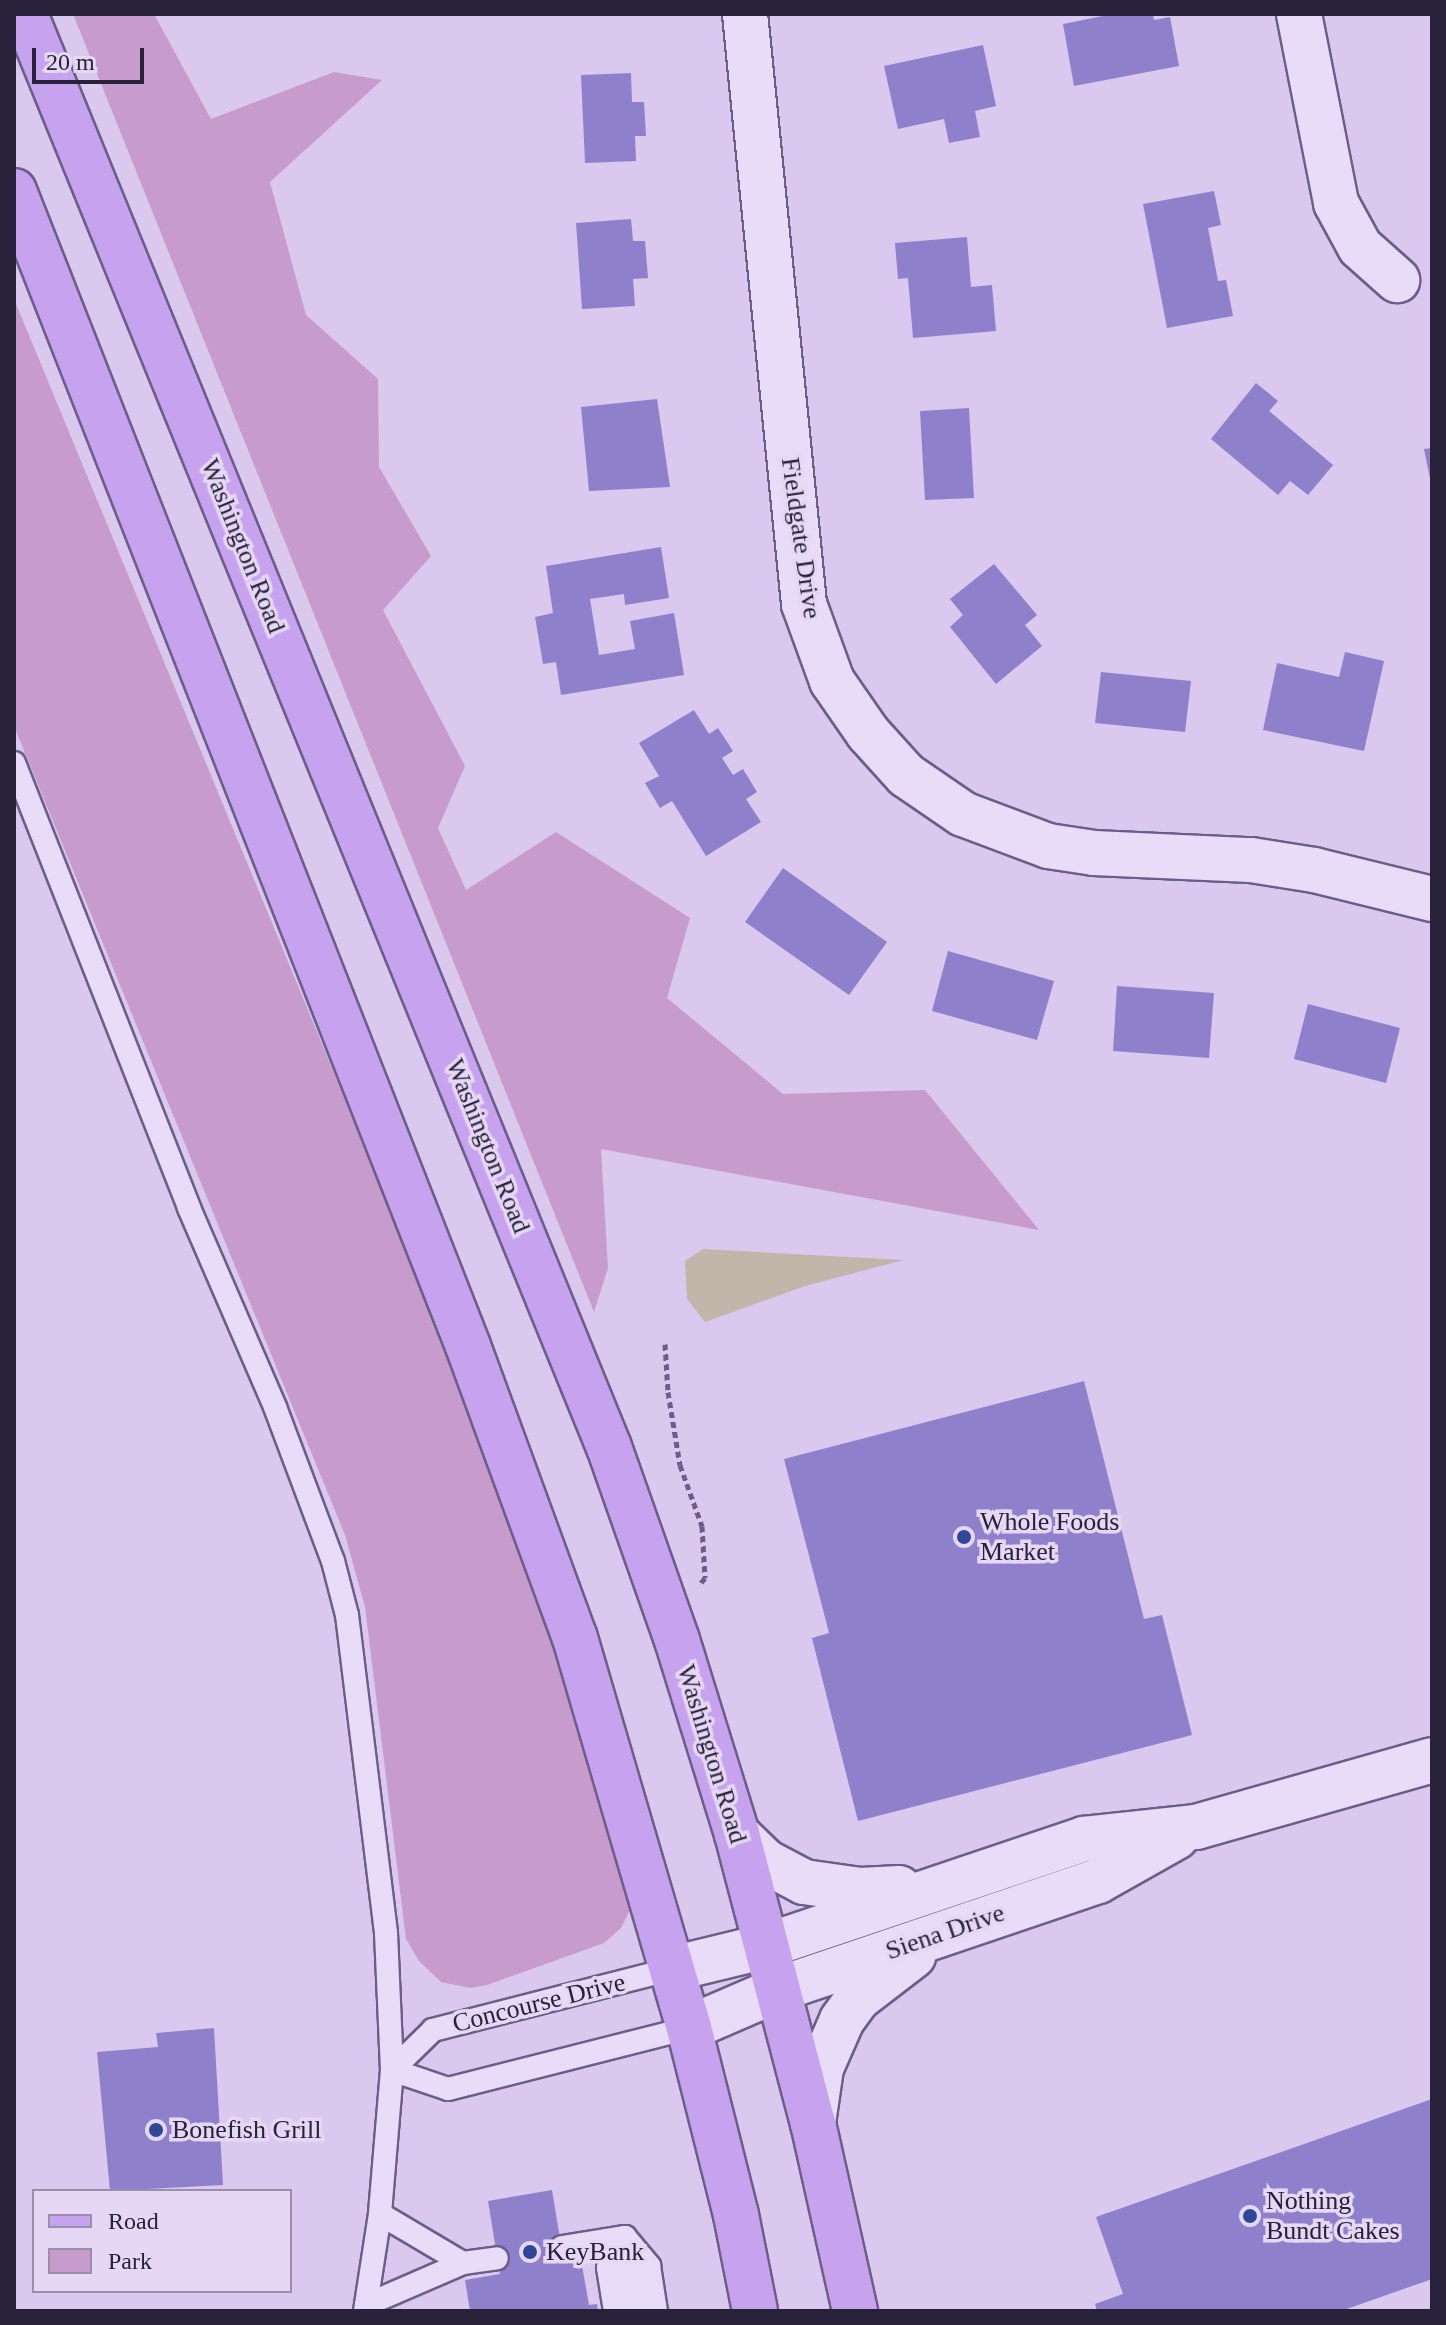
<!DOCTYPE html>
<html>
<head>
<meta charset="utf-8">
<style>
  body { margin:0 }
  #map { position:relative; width:1446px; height:2325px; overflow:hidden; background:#dac8ee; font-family:"Times New Roman",serif }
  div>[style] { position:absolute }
  .green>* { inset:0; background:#c79ccc }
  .water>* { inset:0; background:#c2b5a9 }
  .building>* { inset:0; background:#8e80ca }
  .path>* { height:5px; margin-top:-2.5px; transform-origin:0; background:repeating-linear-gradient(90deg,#6b5e89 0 6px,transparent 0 10px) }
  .roads { filter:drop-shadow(2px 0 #6b5e89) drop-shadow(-2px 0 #6b5e89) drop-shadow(0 2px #6b5e89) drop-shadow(0 -2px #6b5e89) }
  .lane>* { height:22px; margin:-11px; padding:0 11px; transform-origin:11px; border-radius:11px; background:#e9dcf8 }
  .street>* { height:44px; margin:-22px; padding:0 22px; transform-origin:22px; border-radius:22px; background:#e9dcf8 }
  .primary>* { height:44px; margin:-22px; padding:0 22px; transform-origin:22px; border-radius:22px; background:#c6a2ef }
  .dots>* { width:22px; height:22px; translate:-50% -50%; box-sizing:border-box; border:4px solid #e6d8f5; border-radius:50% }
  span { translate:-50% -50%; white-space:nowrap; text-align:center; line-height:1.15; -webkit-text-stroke:7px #e6d8f5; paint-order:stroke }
  .street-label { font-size:26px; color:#27213a }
  .poi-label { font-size:26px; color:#27213a }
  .left { translate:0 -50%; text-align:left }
  .frame { position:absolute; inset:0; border:16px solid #27213a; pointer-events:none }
  .legend { position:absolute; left:32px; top:2189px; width:260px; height:104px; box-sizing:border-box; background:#e6d8f5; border:2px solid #9a8faa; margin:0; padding:10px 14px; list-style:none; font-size:24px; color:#27213a }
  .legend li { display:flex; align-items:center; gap:16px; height:40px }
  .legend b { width:40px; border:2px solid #9a8faa }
  .scale { position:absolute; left:32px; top:48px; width:112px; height:36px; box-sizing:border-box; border:4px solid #27213a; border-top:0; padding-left:10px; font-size:24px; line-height:28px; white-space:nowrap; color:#27213a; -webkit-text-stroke:6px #e6d8f5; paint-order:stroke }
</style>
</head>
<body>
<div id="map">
  <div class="green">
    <i style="clip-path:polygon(73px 14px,154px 14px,211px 119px,334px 72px,382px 80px,270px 182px,306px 315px,378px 379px,379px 467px,431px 556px,383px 610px,465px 766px,438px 828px,466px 890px,556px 832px,690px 918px,667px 998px,783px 1094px,925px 1090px,1039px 1230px,601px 1149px,608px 1268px,594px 1312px)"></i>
    <i style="clip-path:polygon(14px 299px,411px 1259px,522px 1546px,586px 1729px,629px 1887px,630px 1910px,621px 1928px,604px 1943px,487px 1985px,470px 1988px,441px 1982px,419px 1961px,406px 1939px,365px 1607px,345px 1535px,14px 726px)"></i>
  </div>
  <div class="water">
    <i style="clip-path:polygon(703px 1249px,904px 1260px,805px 1286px,705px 1322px,687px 1299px,685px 1261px)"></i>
  </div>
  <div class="building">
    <i style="clip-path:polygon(1113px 14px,1153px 14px,1154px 20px,1170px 17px,1179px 66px,1074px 86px,1063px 24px)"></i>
    <i style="clip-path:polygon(983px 45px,996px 106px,975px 111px,980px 137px,949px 143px,944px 119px,898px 129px,884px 66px)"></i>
    <i style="clip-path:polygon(631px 73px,632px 102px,644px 102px,646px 136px,635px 136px,636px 161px,585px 163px,581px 75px)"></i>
    <i style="clip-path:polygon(1214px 191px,1221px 225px,1208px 228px,1218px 281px,1226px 280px,1233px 316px,1167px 328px,1143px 204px)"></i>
    <i style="clip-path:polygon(631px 219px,633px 241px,645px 241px,648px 278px,633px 279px,635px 306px,582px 309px,576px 223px)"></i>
    <i style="clip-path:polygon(967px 237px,971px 287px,992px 285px,996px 331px,913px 338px,908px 278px,898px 279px,895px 243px)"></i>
    <i style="clip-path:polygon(1256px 383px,1278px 401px,1269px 411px,1333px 465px,1308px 495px,1290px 481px,1278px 495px,1211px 439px)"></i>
    <i style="clip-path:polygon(657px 399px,670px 487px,589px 491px,581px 407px)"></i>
    <i style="clip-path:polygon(969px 408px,974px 498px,925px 500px,920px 411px)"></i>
    <i style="clip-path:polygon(1432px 448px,1432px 483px,1431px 483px,1424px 449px)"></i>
    <i style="clip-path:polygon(661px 547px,669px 598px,625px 605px,624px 594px,590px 599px,599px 655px,635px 649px,630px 621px,674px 613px,684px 675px,561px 695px,556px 662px,543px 664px,535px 617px,553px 613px,546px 566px)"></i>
    <i style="clip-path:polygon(994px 564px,1037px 615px,1025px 625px,1042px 646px,996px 684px,950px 627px,963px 615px,950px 599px)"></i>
    <i style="clip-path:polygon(1345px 652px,1384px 661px,1364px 751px,1263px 730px,1277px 663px,1339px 677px)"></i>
    <i style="clip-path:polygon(1101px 672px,1191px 681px,1185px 732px,1095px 723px)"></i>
    <i style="clip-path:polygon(694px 710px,709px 734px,718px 728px,733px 751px,722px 758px,733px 775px,743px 769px,757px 792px,746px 799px,761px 822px,706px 856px,672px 801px,660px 808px,645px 783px,659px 776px,639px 743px)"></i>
    <i style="clip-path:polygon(783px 868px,887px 942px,849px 995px,745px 922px)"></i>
    <i style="clip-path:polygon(948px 951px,1054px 981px,1037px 1040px,932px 1011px)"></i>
    <i style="clip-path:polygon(1117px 986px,1214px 993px,1209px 1058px,1113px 1051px)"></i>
    <i style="clip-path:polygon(1308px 1004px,1400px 1028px,1386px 1083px,1294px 1059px)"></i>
    <i style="clip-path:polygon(1084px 1381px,1144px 1619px,1162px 1615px,1192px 1735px,858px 1821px,812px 1638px,829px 1633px,784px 1459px)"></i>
    <i style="clip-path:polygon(214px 2028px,223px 2185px,110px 2191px,97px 2052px,158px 2047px,156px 2033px)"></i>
    <i style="clip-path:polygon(1432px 2099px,1432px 2279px,1341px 2311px,1097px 2311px,1095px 2304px,1123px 2294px,1096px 2217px)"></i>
    <i style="clip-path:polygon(552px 2190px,564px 2263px,581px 2260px,589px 2305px,597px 2304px,598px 2311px,470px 2311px,465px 2280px,500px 2274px,488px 2201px)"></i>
  </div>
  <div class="path">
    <i style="left:665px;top:1344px;width:48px;rotate:86.4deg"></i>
    <i style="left:668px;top:1392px;width:74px;rotate:80.7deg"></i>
    <i style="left:680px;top:1465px;width:65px;rotate:70.2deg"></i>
    <i style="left:702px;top:1526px;width:52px;rotate:86.7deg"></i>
    <i style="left:705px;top:1578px;width:8px;rotate:130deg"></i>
  </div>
  <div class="roads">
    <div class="lane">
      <i style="left:14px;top:763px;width:478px;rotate:68.5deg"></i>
      <i style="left:189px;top:1208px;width:217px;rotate:66.6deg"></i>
      <i style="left:275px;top:1407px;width:165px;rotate:69.4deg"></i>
      <i style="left:333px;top:1561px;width:56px;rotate:75.5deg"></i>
      <i style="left:347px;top:1615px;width:320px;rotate:83deg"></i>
      <i style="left:386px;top:1933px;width:137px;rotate:87.5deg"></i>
      <i style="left:392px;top:2070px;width:144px;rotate:94.8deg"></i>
      <i style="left:380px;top:2214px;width:98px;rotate:98.8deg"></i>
      <i style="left:672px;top:1969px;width:247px;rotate:165.7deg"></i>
      <i style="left:433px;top:2030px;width:57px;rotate:135.7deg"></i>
      <i style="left:392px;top:2070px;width:59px;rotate:18.7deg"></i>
      <i style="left:448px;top:2089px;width:249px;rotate:-14.2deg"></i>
      <i style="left:380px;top:2214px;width:96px;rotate:30.6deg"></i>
      <i style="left:625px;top:2237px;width:38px;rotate:50deg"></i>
      <i style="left:649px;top:2266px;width:46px;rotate:81.2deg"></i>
      <i style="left:625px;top:2237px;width:75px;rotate:82.3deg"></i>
      <i style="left:562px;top:2247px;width:64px;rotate:-9deg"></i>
      <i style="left:366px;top:2305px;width:106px;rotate:-23.4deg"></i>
      <i style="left:463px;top:2263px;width:34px;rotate:-8deg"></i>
      <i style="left:615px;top:2311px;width:44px;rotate:-99.2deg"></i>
      <i style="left:608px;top:2268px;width:35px;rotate:-61deg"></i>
    </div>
    <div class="street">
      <i style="left:745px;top:14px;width:593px;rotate:84.29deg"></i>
      <i style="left:804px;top:604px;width:82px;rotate:70deg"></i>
      <i style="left:832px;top:681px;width:63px;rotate:55.3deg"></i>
      <i style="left:868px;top:733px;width:57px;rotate:47.9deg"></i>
      <i style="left:906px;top:775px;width:69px;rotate:34.4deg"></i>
      <i style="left:963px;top:814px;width:91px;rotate:20.6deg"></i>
      <i style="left:1048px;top:846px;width:47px;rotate:8.7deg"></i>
      <i style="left:1094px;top:853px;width:157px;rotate:2.6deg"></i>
      <i style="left:1251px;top:860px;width:64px;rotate:9deg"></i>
      <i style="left:1314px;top:870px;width:122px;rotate:13.8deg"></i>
      <i style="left:1299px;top:14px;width:193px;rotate:78.9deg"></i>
      <i style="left:1336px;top:203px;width:50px;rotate:61.4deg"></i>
      <i style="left:1360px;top:247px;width:50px;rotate:41.7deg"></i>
      <i style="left:737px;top:1834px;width:40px;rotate:44deg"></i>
      <i style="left:766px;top:1862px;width:43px;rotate:27.8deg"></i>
      <i style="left:804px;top:1882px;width:57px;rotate:8.1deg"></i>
      <i style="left:860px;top:1890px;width:39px;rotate:-3deg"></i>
      <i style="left:672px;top:1969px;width:97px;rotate:-13.7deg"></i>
      <i style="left:766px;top:1946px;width:336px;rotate:-18.6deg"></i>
      <i style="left:1084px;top:1839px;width:113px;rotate:-6.1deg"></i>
      <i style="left:1196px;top:1827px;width:245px;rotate:-15.8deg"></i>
      <i style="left:689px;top:2028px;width:98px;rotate:-23.4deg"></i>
      <i style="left:779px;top:1989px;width:337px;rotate:-18.7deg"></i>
      <i style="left:1098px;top:1881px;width:90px;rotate:-29.4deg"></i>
      <i style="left:813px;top:2123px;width:56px;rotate:-81.7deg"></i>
      <i style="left:821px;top:2068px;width:52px;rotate:-66.4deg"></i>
      <i style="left:842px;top:2020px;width:26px;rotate:-54deg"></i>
      <i style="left:857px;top:1999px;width:71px;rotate:-37.5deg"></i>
    </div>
    <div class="primary">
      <i style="left:25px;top:14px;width:1547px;rotate:67.83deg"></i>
      <i style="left:609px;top:1447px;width:205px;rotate:70.6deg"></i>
      <i style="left:677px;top:1640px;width:203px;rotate:72.8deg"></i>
      <i style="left:737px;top:1834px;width:299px;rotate:75.3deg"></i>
      <i style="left:813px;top:2123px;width:193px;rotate:77.4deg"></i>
      <i style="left:14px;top:191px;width:1241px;rotate:68.54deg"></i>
      <i style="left:468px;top:1346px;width:311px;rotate:69.9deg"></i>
      <i style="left:575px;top:1638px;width:406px;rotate:73.7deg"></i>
      <i style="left:689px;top:2028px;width:193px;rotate:75.9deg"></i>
      <i style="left:736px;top:2215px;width:98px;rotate:78.8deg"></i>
    </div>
  </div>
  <div class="dots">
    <i style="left:964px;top:1537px;background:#2f4797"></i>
    <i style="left:156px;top:2130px;background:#2f4797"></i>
    <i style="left:1250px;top:2216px;background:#2f4797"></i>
    <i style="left:530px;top:2252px;background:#2f4797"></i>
  </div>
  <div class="street-label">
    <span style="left:801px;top:538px;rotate:82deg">Fieldgate Drive</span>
    <span style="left:243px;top:546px;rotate:68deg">Washington Road</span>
    <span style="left:488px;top:1146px;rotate:68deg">Washington Road</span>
    <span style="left:712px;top:1754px;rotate:73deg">Washington Road</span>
    <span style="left:945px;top:1932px;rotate:-19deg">Siena Drive</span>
    <span style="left:539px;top:2003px;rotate:-14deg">Concourse Drive</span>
  </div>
  <div class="poi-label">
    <span class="left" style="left:980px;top:1537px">Whole Foods<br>Market</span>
    <span class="left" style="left:172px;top:2130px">Bonefish Grill</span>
    <span class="left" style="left:1266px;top:2216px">Nothing<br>Bundt Cakes</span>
    <span class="left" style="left:546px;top:2252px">KeyBank</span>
  </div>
  <div class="frame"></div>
  <ul class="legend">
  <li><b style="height:10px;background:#c6a2ef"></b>Road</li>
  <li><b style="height:22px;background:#c79ccc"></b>Park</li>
  </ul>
  <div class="scale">20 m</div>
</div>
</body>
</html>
